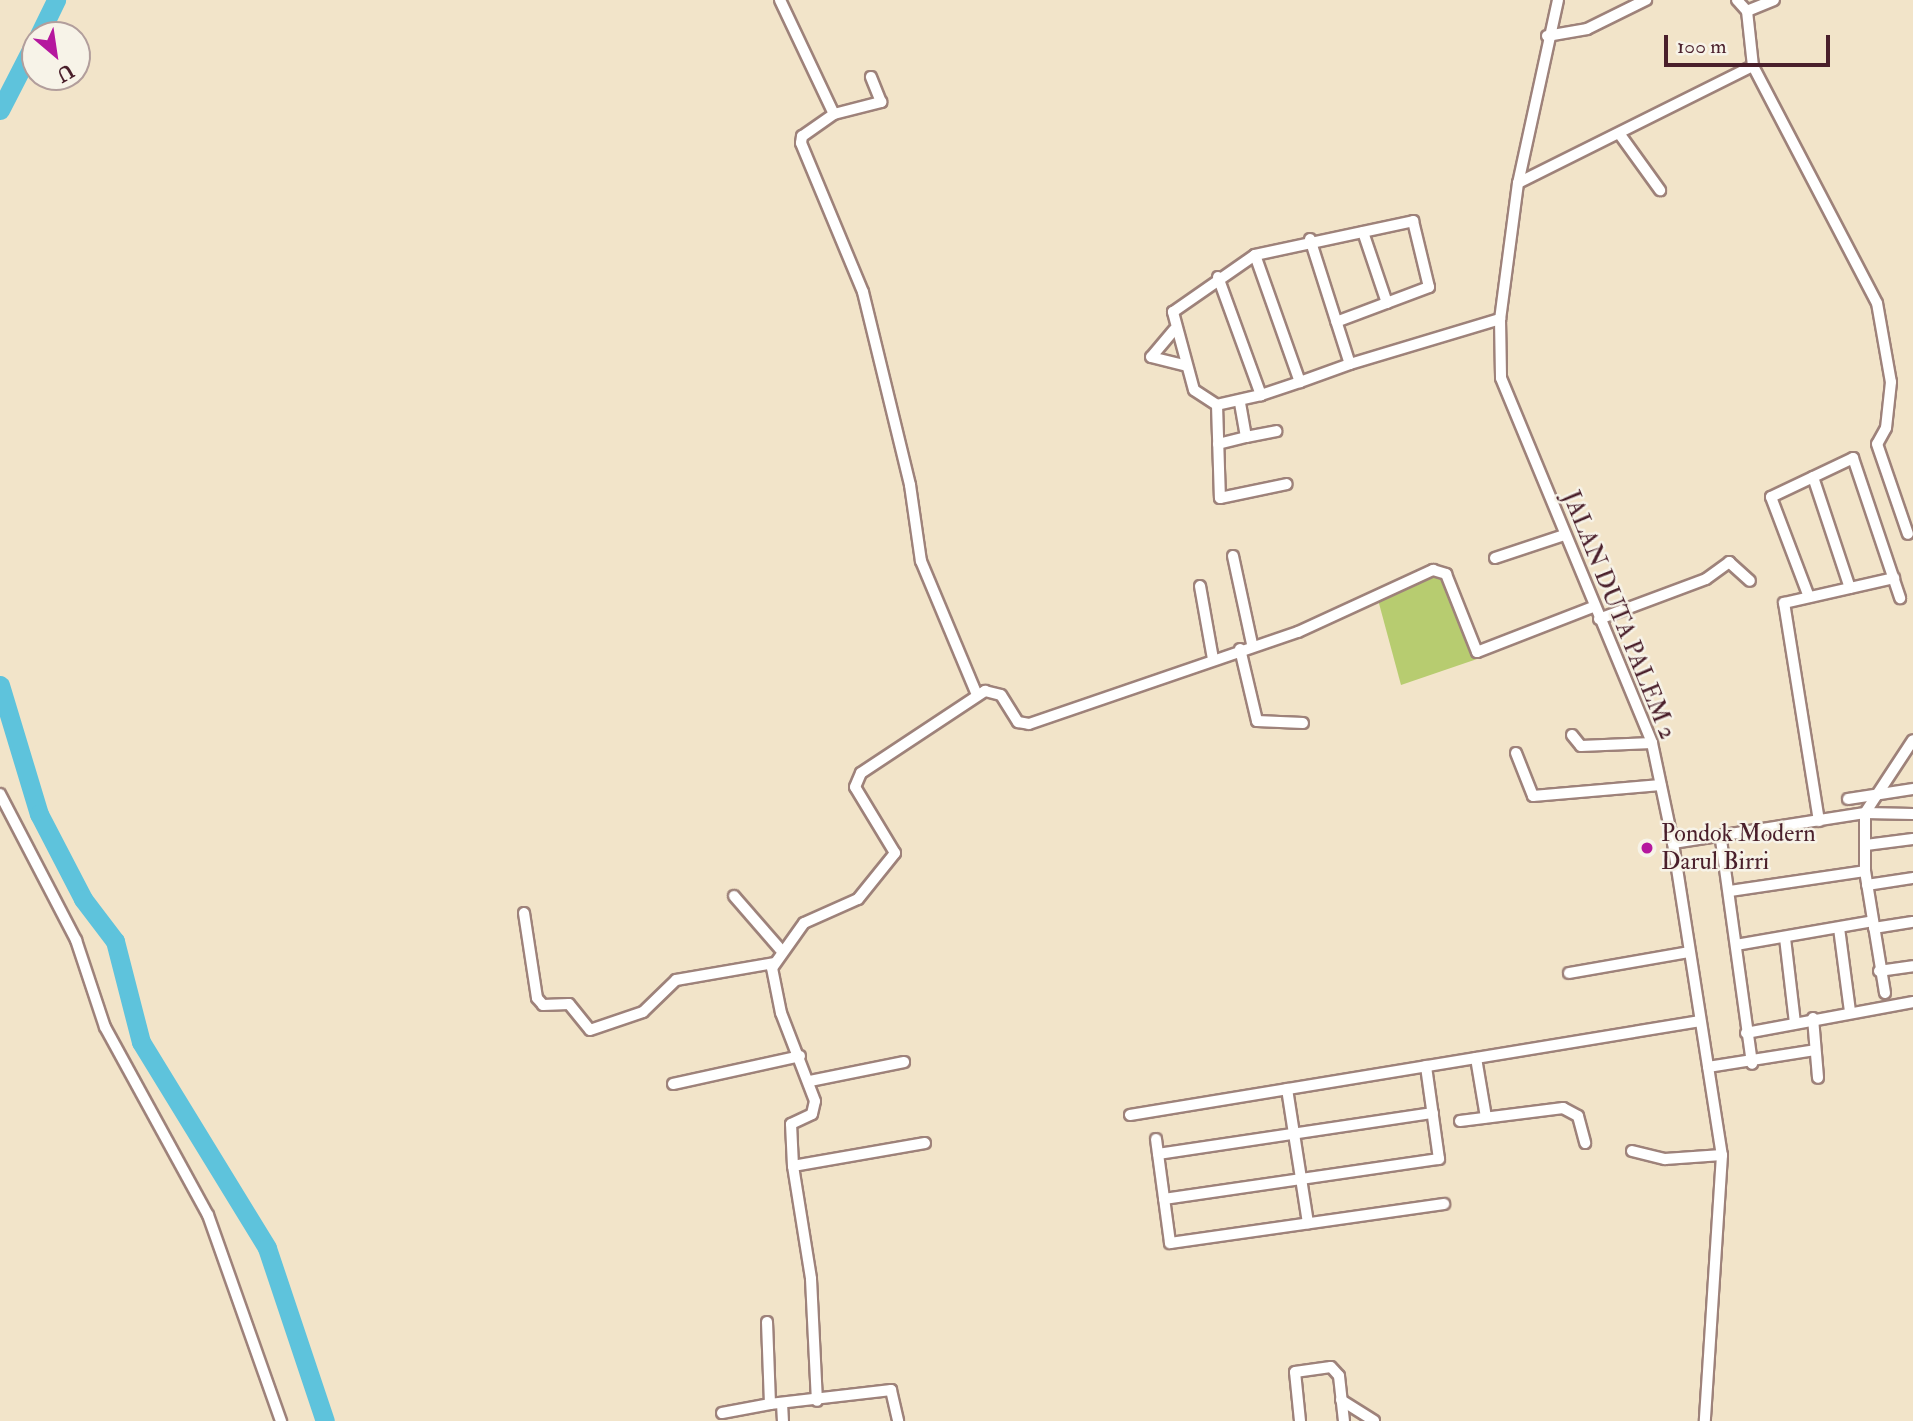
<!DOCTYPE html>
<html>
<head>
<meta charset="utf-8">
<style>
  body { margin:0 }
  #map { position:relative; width:1913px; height:1421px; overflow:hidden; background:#f2e4c9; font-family:"IM FELL Double Pica",serif }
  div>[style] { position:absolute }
  .green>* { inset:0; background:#b7cc70 }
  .river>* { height:19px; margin:-9.5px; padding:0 9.5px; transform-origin:9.5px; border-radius:9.5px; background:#5ec3dc }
  .roads { filter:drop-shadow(2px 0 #9e827a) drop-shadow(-2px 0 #9e827a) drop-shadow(0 2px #9e827a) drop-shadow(0 -2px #9e827a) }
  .street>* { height:10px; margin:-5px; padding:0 5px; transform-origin:5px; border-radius:5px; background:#fff }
  .dots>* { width:19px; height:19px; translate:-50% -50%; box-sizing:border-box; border:4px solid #f7f3e8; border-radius:50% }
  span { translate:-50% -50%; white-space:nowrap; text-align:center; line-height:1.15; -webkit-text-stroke:5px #f7f3e8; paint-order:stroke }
  .street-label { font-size:24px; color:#4a1f2b }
  .poi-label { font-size:24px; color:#4a1f2b }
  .left { translate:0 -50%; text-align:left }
  .north { position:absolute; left:21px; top:21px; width:70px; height:70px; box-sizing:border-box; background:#f7f3e8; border:2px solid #b29e9c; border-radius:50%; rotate:151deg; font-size:19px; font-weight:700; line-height:28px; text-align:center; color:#4a1f2b }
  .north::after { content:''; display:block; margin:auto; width:24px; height:32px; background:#b5179e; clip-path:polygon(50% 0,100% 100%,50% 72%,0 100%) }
  .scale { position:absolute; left:1664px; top:35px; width:166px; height:32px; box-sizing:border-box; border:4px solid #4a1f2b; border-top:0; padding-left:9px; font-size:21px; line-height:24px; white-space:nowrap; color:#4a1f2b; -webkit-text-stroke:5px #f7f3e8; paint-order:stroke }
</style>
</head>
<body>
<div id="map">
  <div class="green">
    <i style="clip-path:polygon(1451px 572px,1480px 658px,1401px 685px,1377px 596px)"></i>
  </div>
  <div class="river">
    <i style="left:39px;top:35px;width:39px;rotate:-64deg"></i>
    <i style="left:0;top:110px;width:76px;rotate:-62.8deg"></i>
    <i style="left:0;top:685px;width:135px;rotate:73.2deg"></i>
    <i style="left:39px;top:814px;width:96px;rotate:62.6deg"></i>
    <i style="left:83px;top:899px;width:53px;rotate:52.7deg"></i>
    <i style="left:115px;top:941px;width:104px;rotate:75.6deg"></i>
    <i style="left:141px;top:1042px;width:241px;rotate:58.5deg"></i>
    <i style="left:267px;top:1248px;width:182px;rotate:71.5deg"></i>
  </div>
  <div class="roads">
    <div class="street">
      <i style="left:780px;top:0;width:126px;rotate:64.7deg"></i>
      <i style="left:834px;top:114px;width:39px;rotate:145deg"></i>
      <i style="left:802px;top:136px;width:7px;rotate:98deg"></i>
      <i style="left:801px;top:143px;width:161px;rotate:67.4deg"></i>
      <i style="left:863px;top:292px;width:199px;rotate:76.3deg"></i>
      <i style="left:910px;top:485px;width:77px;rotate:81.8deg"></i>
      <i style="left:921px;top:561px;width:145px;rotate:67.3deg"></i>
      <i style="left:1558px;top:0;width:187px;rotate:102.3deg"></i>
      <i style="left:1518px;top:183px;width:137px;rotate:97.5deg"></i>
      <i style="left:1500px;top:319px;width:59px;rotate:89deg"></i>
      <i style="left:1501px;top:378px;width:395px;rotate:67.5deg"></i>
      <i style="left:1652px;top:743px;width:102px;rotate:78.1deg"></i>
      <i style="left:1673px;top:843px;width:316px;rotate:81.1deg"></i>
      <i style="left:1722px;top:1155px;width:267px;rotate:93.7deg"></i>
      <i style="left:1737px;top:0;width:15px;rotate:48deg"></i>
      <i style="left:1747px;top:11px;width:55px;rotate:83.8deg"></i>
      <i style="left:1753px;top:66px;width:267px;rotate:62.4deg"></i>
      <i style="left:1877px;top:303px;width:80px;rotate:80deg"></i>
      <i style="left:1891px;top:382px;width:46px;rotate:96.2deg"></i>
      <i style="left:1886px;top:428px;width:18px;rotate:119deg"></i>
      <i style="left:1877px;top:444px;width:95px;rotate:71deg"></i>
      <i style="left:1747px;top:11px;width:29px;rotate:-22deg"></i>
      <i style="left:1547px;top:36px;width:41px;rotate:-9.9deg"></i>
      <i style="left:1587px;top:29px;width:66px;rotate:-26.2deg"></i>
      <i style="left:834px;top:114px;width:49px;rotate:-14.3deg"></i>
      <i style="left:881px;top:102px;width:27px;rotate:-112deg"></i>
      <i style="left:1621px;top:136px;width:67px;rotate:54.2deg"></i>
      <i style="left:1518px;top:183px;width:263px;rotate:-26.5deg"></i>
      <i style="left:1363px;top:232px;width:75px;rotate:71.3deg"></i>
      <i style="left:1310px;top:239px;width:131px;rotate:72.3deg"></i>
      <i style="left:1350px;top:364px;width:157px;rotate:-16.7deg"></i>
      <i style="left:1255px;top:255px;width:135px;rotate:70.5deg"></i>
      <i style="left:1300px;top:382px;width:53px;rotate:-19.8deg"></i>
      <i style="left:1218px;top:277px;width:126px;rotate:70deg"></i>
      <i style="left:1261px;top:395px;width:41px;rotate:-18.4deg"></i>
      <i style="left:1174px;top:330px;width:35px;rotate:130deg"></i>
      <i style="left:1151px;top:357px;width:34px;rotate:14deg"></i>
      <i style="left:1261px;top:395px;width:45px;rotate:167.2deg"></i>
      <i style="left:1217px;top:405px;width:27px;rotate:-147deg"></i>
      <i style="left:1194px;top:390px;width:81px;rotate:-105.1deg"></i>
      <i style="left:1173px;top:312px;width:100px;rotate:-34.8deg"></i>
      <i style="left:1255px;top:255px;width:162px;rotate:-12.1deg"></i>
      <i style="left:1413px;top:221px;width:68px;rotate:76.4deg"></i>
      <i style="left:1429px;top:287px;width:99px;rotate:159.4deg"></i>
      <i style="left:1217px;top:405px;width:93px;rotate:88.2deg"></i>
      <i style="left:1220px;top:498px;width:68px;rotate:-11.8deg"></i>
      <i style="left:1246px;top:437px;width:31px;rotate:-11deg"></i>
      <i style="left:1218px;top:444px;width:29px;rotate:-14deg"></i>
      <i style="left:1246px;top:437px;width:36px;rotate:-100deg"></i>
      <i style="left:1813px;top:477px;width:117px;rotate:71.6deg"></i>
      <i style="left:1233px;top:556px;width:90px;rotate:77.8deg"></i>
      <i style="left:1495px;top:558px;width:73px;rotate:-18.4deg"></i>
      <i style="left:1200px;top:586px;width:74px;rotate:79.9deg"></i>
      <i style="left:1809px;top:597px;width:107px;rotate:-110.8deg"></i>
      <i style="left:1771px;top:497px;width:91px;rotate:-25.4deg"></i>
      <i style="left:1853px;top:458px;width:148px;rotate:71.4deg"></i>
      <i style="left:1599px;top:619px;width:114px;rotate:-20.5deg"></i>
      <i style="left:1706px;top:579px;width:29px;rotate:-36deg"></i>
      <i style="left:1729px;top:562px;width:28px;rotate:42deg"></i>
      <i style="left:1240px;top:649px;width:74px;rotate:76.7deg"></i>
      <i style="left:1257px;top:721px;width:46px;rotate:2.5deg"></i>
      <i style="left:1572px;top:735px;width:14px;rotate:51deg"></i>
      <i style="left:1581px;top:746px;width:71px;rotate:-2.4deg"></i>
      <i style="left:1516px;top:753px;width:46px;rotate:68.4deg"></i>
      <i style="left:1533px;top:796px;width:128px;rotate:-4.9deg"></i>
      <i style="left:0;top:794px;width:165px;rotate:62.5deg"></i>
      <i style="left:76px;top:940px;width:92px;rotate:71.6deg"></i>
      <i style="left:105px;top:1027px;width:214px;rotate:61.3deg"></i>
      <i style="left:208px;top:1215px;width:219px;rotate:70.5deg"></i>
      <i style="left:1848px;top:799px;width:66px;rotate:-8.7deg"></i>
      <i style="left:1819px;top:821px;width:221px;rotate:-99.1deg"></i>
      <i style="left:1784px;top:603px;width:113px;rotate:-12.8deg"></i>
      <i style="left:1721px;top:840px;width:226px;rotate:82.1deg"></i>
      <i style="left:1673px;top:843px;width:194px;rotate:-8.9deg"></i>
      <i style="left:1865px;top:813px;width:48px;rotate:1.2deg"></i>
      <i style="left:1866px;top:845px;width:47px;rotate:-7.3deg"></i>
      <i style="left:1867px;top:885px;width:47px;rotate:-8.7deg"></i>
      <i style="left:1730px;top:891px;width:136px;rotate:-8.4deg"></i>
      <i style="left:734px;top:896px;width:70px;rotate:49deg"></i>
      <i style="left:524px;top:913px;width:86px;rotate:81.3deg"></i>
      <i style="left:537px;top:998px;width:9px;rotate:49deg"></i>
      <i style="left:543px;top:1005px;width:26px;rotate:-2deg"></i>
      <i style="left:569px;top:1004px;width:33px;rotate:51deg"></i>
      <i style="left:590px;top:1030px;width:56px;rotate:-18.8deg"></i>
      <i style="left:643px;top:1012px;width:46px;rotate:-44.1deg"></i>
      <i style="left:676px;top:980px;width:99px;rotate:-9.8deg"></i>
      <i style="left:1839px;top:928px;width:85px;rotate:82.5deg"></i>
      <i style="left:1874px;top:928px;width:39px;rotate:-9deg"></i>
      <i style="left:1785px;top:938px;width:86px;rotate:83.3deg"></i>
      <i style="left:1736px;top:945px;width:139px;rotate:-9.9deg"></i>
      <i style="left:1879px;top:971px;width:34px;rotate:-8deg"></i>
      <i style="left:1569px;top:973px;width:122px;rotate:-9.9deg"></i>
      <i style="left:1885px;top:993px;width:124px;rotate:-99.3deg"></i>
      <i style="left:1865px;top:871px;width:58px;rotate:-90deg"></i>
      <i style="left:1865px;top:813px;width:87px;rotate:-56.7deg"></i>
      <i style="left:1813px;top:1018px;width:60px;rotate:85.2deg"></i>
      <i style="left:1746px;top:1033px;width:170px;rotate:-10.5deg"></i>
      <i style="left:1476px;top:1058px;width:60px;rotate:80.4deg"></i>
      <i style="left:1708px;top:1067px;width:108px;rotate:-9deg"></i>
      <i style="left:810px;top:1081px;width:96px;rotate:-11.4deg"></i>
      <i style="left:673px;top:1084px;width:130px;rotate:-12.4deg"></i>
      <i style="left:1287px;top:1089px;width:136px;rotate:81.1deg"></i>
      <i style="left:1130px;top:1115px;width:578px;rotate:-9.36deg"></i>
      <i style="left:1460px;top:1121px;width:104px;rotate:-7.2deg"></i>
      <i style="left:1563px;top:1108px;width:17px;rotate:28deg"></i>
      <i style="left:1578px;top:1116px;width:28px;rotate:75deg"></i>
      <i style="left:1156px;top:1139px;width:105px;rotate:82.3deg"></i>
      <i style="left:1170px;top:1243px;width:277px;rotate:-8.1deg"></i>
      <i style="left:925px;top:1143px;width:134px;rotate:170.1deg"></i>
      <i style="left:793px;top:1166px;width:42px;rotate:-92.7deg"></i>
      <i style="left:791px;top:1124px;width:23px;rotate:-25deg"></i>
      <i style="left:812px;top:1114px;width:13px;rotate:-77deg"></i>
      <i style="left:815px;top:1101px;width:94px;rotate:-111.1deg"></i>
      <i style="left:781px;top:1013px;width:46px;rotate:-101.3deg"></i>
      <i style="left:772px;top:968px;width:55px;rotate:-54.6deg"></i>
      <i style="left:804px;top:923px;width:59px;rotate:-24deg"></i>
      <i style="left:858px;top:899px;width:59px;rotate:-51.2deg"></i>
      <i style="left:895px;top:853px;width:77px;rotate:-121.2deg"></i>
      <i style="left:855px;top:787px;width:15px;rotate:-67deg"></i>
      <i style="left:861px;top:773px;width:149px;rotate:-33.5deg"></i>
      <i style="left:985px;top:691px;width:16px;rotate:14deg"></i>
      <i style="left:1001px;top:695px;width:32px;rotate:58deg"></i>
      <i style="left:1018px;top:722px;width:11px;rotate:10deg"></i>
      <i style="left:1029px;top:724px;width:284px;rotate:-18.9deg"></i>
      <i style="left:1298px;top:632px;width:149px;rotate:-24.7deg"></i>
      <i style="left:1433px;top:570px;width:14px;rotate:17deg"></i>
      <i style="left:1446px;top:574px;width:84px;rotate:68.3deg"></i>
      <i style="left:1477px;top:652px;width:124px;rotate:-21.2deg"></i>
      <i style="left:1632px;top:1151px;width:34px;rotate:14deg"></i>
      <i style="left:1665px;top:1159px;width:57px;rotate:-4deg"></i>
      <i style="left:1158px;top:1154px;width:278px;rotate:-8.5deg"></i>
      <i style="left:793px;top:1166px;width:114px;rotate:80.9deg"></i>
      <i style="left:811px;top:1279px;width:122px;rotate:87.2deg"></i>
      <i style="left:1164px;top:1199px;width:278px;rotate:-8.3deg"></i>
      <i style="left:1439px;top:1159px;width:94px;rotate:-98deg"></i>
      <i style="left:767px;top:1322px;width:82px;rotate:87.9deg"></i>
      <i style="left:770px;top:1404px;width:122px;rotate:-6.6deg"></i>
      <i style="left:891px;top:1390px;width:32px;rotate:77deg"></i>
      <i style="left:1341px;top:1400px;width:39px;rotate:32deg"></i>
      <i style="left:782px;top:1403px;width:18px;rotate:87deg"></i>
      <i style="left:722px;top:1413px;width:49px;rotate:-10.6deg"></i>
      <i style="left:1300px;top:1421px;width:49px;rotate:-95.8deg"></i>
      <i style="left:1295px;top:1372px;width:36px;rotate:-8deg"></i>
      <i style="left:1331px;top:1367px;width:12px;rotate:48deg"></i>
      <i style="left:1339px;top:1376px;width:45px;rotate:83.7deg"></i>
    </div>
  </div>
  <div class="dots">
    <i style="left:1647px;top:848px;background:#b5179e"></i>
  </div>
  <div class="street-label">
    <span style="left:1619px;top:615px;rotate:68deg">JALAN DUTA PALEM 2</span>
  </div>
  <div class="poi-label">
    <span class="left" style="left:1661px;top:848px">Pondok Modern<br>Darul Birri</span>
  </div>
  <div class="north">U</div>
  <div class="scale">100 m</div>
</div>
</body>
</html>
